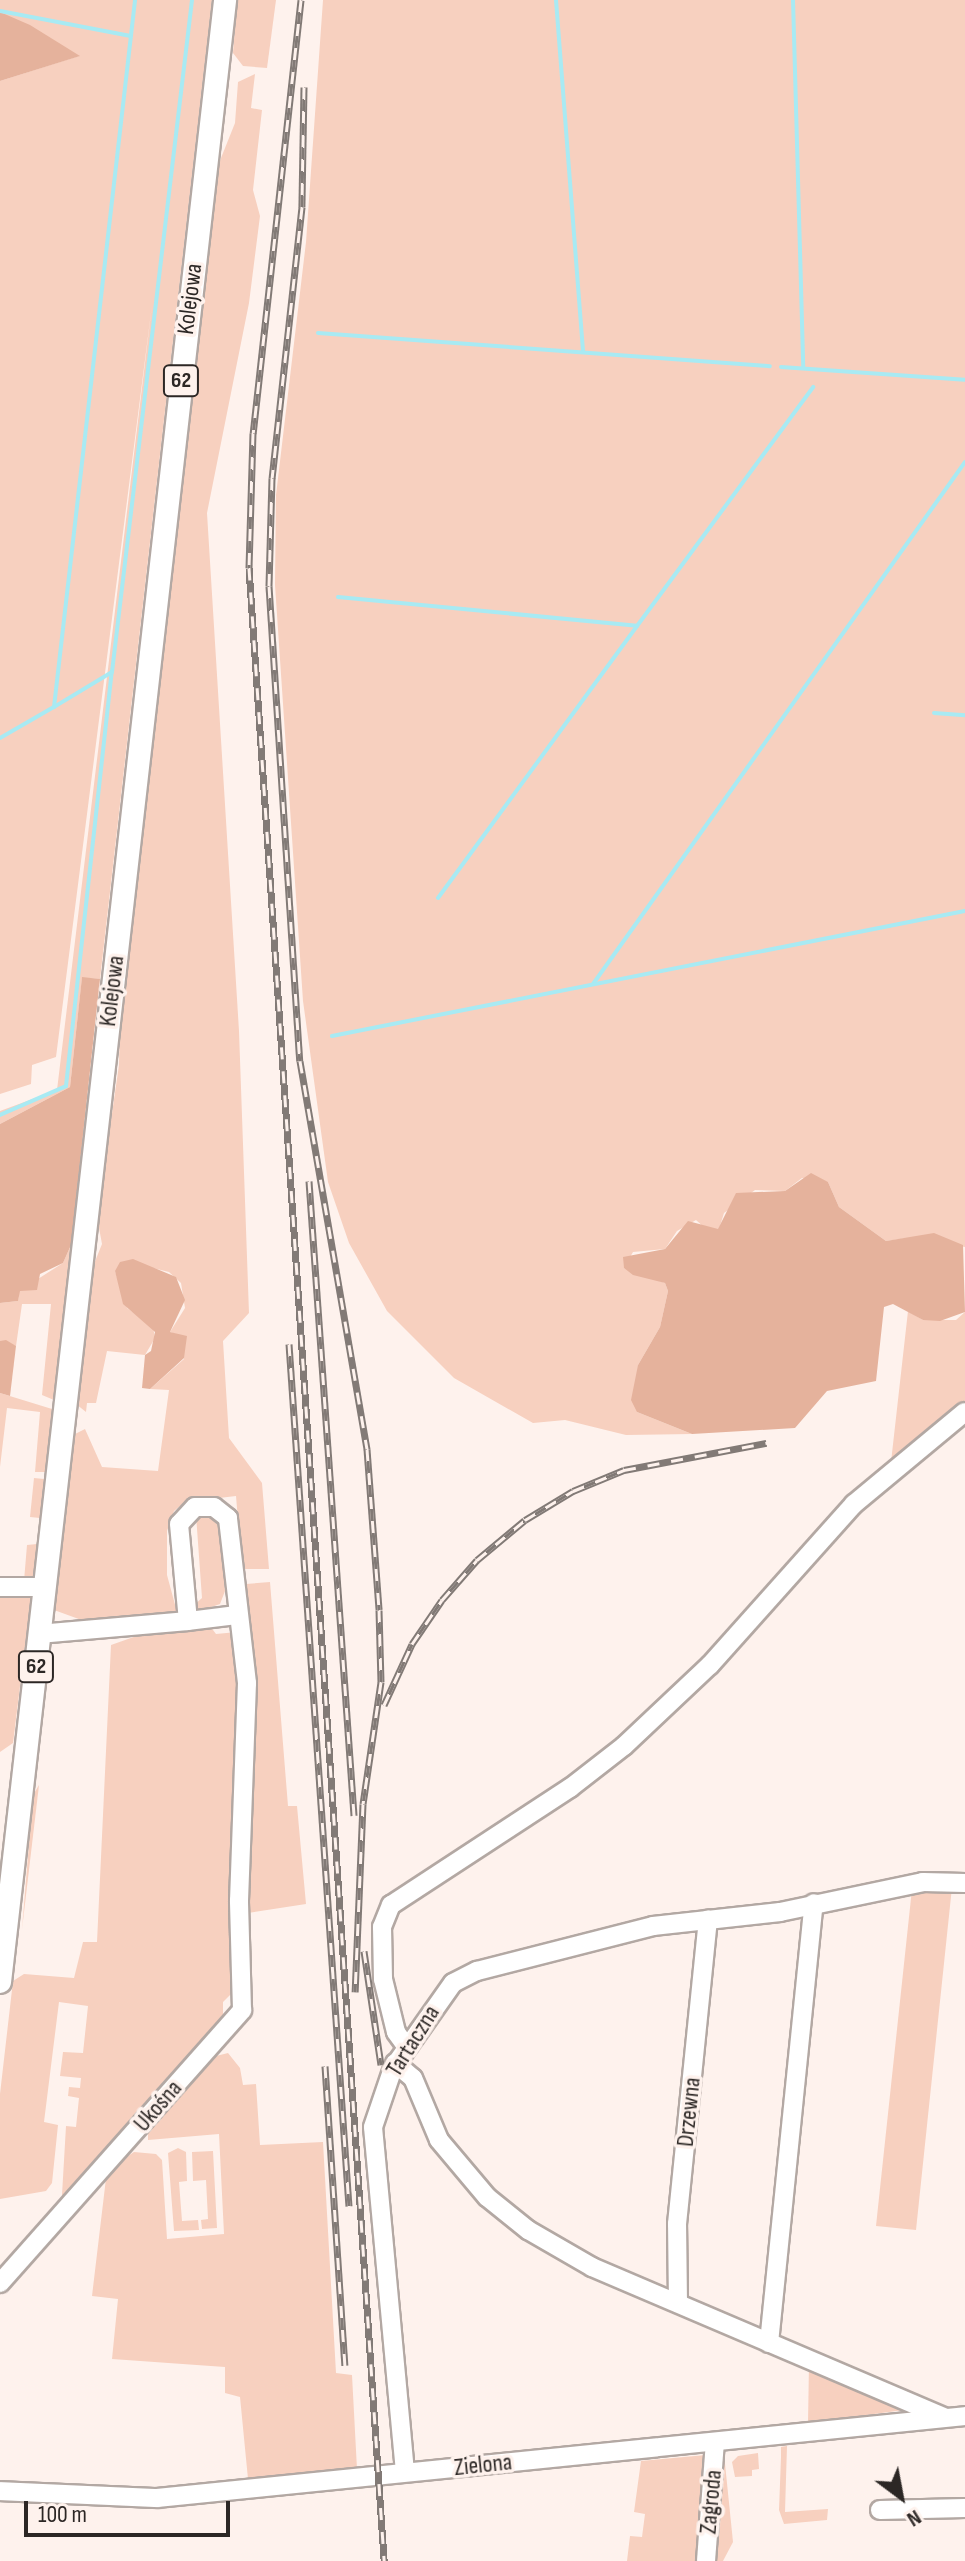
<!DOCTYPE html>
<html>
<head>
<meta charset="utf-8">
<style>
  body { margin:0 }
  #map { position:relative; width:965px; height:2561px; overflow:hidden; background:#fef2ed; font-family:"Sofia Sans Condensed",sans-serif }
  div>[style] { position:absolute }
  .green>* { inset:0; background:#f7d0bf }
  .forest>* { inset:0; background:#e5b29c }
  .stream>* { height:4px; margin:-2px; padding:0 2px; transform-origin:2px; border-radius:2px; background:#a8eaf3 }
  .roads { filter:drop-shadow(2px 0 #b3a8a3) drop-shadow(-2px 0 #b3a8a3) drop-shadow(0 2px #b3a8a3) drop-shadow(0 -2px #b3a8a3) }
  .minor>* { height:18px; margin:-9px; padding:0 9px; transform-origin:9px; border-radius:9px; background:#fff }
  .major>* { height:22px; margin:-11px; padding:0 11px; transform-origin:11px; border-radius:11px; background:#fff }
  .rail>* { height:7px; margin-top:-3.5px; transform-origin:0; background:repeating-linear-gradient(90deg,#fef2ed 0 12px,#827a76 0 24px); box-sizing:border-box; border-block:2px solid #827a76 }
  span { translate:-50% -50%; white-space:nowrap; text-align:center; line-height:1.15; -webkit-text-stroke:7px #fef2ed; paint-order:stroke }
  .shield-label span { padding:2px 6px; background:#fef2ed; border:2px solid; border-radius:6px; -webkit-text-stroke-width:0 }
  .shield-label { font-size:22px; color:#2c2725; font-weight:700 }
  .street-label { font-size:24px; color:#2c2725 }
  .north { position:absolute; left:861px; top:2457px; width:80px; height:80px; -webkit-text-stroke:6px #fef2ed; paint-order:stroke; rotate:148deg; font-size:22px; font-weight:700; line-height:32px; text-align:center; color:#2c2725 }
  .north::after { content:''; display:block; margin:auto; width:28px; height:36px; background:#2c2725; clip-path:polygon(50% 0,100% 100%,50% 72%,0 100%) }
  .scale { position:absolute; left:24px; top:2501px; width:206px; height:36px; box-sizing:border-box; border:4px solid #2c2725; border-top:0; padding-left:10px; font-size:24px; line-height:28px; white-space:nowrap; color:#2c2725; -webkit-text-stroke:6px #fef2ed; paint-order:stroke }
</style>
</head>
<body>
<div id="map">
  <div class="green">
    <i style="clip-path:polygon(0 0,212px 0,100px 979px,82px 978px,70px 1087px,0 1124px,0 1111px,57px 1090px,152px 305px,56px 1057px,32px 1065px,31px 1084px,0 1094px,0 81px,79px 56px,0 12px)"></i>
    <i style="clip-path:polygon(237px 0,276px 0,267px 68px,243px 66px,233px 53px)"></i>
    <i style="clip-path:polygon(323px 0,965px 0,965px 1247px,908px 1238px,886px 1241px,839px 1207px,828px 1182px,802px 1178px,785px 1191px,755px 1190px,724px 1213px,719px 1229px,707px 1230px,696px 1220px,677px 1231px,665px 1249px,633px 1252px,624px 1268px,665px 1283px,668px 1291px,660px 1327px,638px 1365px,637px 1412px,692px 1434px,626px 1435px,565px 1420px,533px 1423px,454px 1378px,387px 1311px,349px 1243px,328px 1182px,303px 1001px,275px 585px,276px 495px,306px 242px)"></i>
    <i style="clip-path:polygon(255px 74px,251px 108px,262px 110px,253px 190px,260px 216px,249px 303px,207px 513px,239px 1031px,249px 1313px,223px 1341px,229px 1438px,262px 1483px,269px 1569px,242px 1569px,236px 1496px,185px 1502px,174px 1511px,167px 1531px,167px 1575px,177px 1612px,87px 1622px,54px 1610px,75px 1434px,85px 1429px,102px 1467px,158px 1471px,169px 1390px,150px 1389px,184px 1359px,179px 1335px,170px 1332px,185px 1308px,181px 1283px,169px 1272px,149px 1267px,115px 1271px,127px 1308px,153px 1327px,155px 1338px,145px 1355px,107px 1351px,96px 1403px,87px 1403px,86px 1412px,76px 1404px,90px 1274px,102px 1244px,97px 1217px,119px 1065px,120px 1020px,219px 163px,235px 123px,238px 82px)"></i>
    <i style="clip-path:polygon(71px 1245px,66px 1296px,54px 1400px,42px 1395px,51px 1304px,22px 1304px,16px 1346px,0 1341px,0 1303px,18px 1301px,19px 1291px,63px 1263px)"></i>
    <i style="clip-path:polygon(908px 1311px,923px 1320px,956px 1320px,965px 1312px,965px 1406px,891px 1462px)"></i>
    <i style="clip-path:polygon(0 1393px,52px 1409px,45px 1472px,35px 1472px,40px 1412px,7px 1408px,0 1467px)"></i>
    <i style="clip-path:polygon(34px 1478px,44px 1479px,40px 1518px,30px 1517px)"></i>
    <i style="clip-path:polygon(196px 1515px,209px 1515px,221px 1528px,225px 1591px,220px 1604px,197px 1612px,194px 1605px,202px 1598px)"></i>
    <i style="clip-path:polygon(37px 1544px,33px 1581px,24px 1581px,27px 1545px)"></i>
    <i style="clip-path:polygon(270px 1582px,288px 1806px,297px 1806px,306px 1904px,248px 1913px,246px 1584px)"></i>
    <i style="clip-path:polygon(0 1591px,31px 1597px,13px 1743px,0 1752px)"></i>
    <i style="clip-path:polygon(210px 1626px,216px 1634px,237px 1632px,243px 1678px,235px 1990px,223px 2002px,223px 2019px,61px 2212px,66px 2126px,76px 2127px,79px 2098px,68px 2096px,69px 2087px,80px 2088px,81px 2078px,60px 2076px,63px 2052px,83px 2053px,88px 2006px,59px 2002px,44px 2122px,58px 2125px,52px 2183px,46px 2191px,0 2199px,0 2094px,13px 1981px,24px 1974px,74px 1978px,83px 1942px,97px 1942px,111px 1645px,145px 1633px)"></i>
    <i style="clip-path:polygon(39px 1785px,22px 1929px,33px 1795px)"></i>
    <i style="clip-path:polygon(952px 1887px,916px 2230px,876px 2226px,912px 1889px)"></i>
    <i style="clip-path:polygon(228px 2053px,240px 2068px,243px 2085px,256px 2084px,260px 2145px,323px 2142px,336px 2373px,352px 2375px,357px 2469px,248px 2479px,240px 2397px,225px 2393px,225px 2367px,112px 2359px,118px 2299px,92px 2296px,107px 2170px,134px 2152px,156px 2154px,162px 2160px,167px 2239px,224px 2234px,219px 2134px,148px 2140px,148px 2125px,208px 2058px)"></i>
    <i style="clip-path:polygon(178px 2148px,186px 2152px,187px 2181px,179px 2182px,182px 2221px,198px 2220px,199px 2230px,174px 2231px,168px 2153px)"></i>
    <i style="clip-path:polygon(213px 2151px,217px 2228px,202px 2229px,201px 2220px,208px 2219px,206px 2180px,193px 2181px,192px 2152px)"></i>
    <i style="clip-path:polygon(809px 2364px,911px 2409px,808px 2423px)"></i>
    <i style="clip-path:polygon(787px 2446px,785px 2512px,828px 2509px,827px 2520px,784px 2524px,779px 2510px,781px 2457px,781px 2447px)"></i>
    <i style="clip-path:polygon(758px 2453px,759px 2469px,752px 2470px,752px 2476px,735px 2477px,732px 2462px,738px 2456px)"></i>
    <i style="clip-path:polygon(724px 2454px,733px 2542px,723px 2561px,712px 2561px)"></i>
    <i style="clip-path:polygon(706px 2455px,700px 2561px,627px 2561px,630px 2536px,642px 2537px,645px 2514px,634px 2512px,641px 2461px)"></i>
  </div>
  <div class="forest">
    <i style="clip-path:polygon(0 12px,30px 25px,80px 56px,0 81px)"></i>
    <i style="clip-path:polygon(82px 977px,100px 979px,71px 1245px,63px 1263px,40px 1274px,37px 1290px,20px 1291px,18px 1301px,0 1303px,0 1124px,70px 1087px)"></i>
    <i style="clip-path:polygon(811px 1173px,828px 1182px,839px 1207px,886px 1241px,934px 1233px,963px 1245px,965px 1312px,940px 1321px,923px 1320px,893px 1304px,884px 1307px,876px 1381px,827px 1391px,795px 1428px,692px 1434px,637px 1412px,631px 1400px,638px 1365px,660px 1327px,668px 1291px,665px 1283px,633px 1275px,624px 1268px,623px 1257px,665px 1249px,688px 1221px,718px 1229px,736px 1193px,785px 1191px)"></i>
    <i style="clip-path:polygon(133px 1259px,176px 1277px,185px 1300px,170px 1332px,187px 1336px,184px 1358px,150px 1389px,142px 1388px,145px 1355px,151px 1351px,155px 1332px,123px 1304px,115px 1271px,120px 1262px)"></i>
    <i style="clip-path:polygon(6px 1340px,16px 1346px,10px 1396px,0 1393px,0 1341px)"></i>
  </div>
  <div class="stream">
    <i style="left:556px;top:0;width:353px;rotate:85.6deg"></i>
    <i style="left:793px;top:0;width:368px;rotate:88.4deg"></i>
    <i style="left:0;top:11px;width:133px;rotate:10.8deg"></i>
    <i style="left:318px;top:333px;width:453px;rotate:4.2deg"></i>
    <i style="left:781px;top:367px;width:184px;rotate:4deg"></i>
    <i style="left:338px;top:597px;width:300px;rotate:5.5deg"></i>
    <i style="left:637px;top:626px;width:297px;rotate:-53.6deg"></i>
    <i style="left:112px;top:672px;width:677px;rotate:-83.21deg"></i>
    <i style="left:934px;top:713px;width:31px;rotate:4deg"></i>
    <i style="left:0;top:738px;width:62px;rotate:-29.9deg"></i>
    <i style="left:54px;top:707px;width:712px;rotate:-83.46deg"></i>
    <i style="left:438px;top:898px;width:337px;rotate:-53.8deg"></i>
    <i style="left:593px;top:984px;width:641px;rotate:-54.52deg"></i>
    <i style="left:332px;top:1036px;width:645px;rotate:-11.17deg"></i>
    <i style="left:0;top:1115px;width:72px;rotate:-23.7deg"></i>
    <i style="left:66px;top:1086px;width:417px;rotate:-83.7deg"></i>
    <i style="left:112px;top:672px;width:68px;rotate:148.9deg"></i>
  </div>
  <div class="roads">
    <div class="minor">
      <i style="left:0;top:1587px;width:44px"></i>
      <i style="left:188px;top:1621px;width:48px;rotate:-7.1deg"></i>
      <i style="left:406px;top:2046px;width:17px;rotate:-126deg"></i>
      <i style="left:396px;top:2032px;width:55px;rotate:-103.8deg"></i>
      <i style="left:383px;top:1979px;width:52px;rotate:-91.1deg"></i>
      <i style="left:382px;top:1927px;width:24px;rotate:-68deg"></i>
      <i style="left:391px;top:1905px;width:214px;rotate:-33.2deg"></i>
      <i style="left:570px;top:1788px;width:68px;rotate:-37.9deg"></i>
      <i style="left:624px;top:1746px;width:118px;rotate:-43.3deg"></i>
      <i style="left:710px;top:1665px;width:216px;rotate:-48.2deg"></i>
      <i style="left:854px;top:1504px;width:144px;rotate:-39.7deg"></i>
      <i style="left:395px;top:2063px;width:23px;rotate:40deg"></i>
      <i style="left:413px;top:2078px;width:67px;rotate:67.2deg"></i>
      <i style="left:439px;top:2140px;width:75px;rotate:49.9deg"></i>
      <i style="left:487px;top:2197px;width:53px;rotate:38.8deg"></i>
      <i style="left:528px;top:2230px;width:74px;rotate:30deg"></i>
      <i style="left:592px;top:2267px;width:383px;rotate:23.1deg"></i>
      <i style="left:0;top:2283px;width:365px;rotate:-48.4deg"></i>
      <i style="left:242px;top:2010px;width:109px;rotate:-91.6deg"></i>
      <i style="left:239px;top:1901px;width:218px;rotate:-87.9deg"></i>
      <i style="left:247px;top:1683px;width:166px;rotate:-96.6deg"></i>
      <i style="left:228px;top:1518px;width:18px;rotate:-142deg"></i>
      <i style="left:214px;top:1507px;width:19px;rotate:180deg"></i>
      <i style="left:195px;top:1507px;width:23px;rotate:133deg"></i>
      <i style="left:179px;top:1524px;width:97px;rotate:84.7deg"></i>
      <i style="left:188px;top:1621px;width:150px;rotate:175deg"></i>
      <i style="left:678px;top:2303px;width:79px;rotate:-90.7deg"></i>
      <i style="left:677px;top:2224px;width:306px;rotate:-84.2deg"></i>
      <i style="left:769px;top:2343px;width:442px;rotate:-84.2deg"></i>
      <i style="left:405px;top:2472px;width:346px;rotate:-95.3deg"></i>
      <i style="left:373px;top:2127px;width:62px;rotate:-71.3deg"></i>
      <i style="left:393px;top:2068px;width:104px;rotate:-54.8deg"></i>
      <i style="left:453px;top:1983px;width:27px;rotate:-27deg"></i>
      <i style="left:477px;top:1971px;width:182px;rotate:-14.3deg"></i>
      <i style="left:653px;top:1926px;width:128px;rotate:-6.3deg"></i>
      <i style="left:780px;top:1912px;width:146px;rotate:-11.8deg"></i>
      <i style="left:923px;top:1882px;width:42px;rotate:1.4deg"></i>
      <i style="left:0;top:2491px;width:157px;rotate:2.6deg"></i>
      <i style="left:157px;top:2498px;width:812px;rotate:-5.79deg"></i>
      <i style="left:880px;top:2510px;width:85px;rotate:-1.3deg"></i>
      <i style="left:706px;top:2561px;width:119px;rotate:-85.7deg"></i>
    </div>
    <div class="major">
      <i style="left:0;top:1982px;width:1995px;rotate:-83.52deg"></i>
    </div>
  </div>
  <div class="rail">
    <i style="left:301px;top:0;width:436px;rotate:96.3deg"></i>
    <i style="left:253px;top:433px;width:135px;rotate:91.7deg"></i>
    <i style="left:249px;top:568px;width:1998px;rotate:86.12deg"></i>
    <i style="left:304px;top:87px;width:120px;rotate:91deg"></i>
    <i style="left:302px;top:207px;width:273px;rotate:96.3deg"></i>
    <i style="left:272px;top:478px;width:108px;rotate:91.6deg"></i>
    <i style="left:269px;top:586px;width:476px;rotate:86.3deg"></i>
    <i style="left:300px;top:1061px;width:394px;rotate:80.2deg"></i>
    <i style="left:367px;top:1449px;width:161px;rotate:85.7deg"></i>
    <i style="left:379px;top:1610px;width:72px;rotate:88.4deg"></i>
    <i style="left:381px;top:1682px;width:123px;rotate:98.4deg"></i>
    <i style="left:363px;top:1804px;width:188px;rotate:92.4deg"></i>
    <i style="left:309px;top:1181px;width:636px;rotate:85.94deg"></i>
    <i style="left:289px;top:1344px;width:864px;rotate:86.02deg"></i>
    <i style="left:384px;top:1705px;width:67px;rotate:-65.3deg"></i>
    <i style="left:412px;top:1644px;width:53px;rotate:-55.7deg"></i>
    <i style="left:442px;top:1600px;width:53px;rotate:-48.8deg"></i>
    <i style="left:477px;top:1560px;width:62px;rotate:-39.8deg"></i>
    <i style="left:525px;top:1520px;width:56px;rotate:-31.1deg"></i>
    <i style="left:573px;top:1491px;width:55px;rotate:-22.4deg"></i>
    <i style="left:624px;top:1470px;width:145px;rotate:-10.8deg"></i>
    <i style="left:364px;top:1951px;width:115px;rotate:81.5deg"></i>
    <i style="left:325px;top:2066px;width:300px;rotate:86.2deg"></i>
  </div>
  <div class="shield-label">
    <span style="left:181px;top:381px">62</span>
    <span style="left:36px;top:1667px">62</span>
  </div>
  <div class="street-label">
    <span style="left:190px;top:299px;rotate:-83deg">Kolejowa</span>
    <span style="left:112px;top:991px;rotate:-83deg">Kolejowa</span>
    <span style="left:413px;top:2041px;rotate:-58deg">Tartaczna</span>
    <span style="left:158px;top:2106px;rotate:-49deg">Ukośna</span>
    <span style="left:689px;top:2112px;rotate:-84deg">Drzewna</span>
    <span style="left:483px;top:2465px;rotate:-6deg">Zielona</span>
    <span style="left:711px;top:2502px;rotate:-85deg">Zagroda</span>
  </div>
  <div class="north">N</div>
  <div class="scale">100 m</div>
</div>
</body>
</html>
